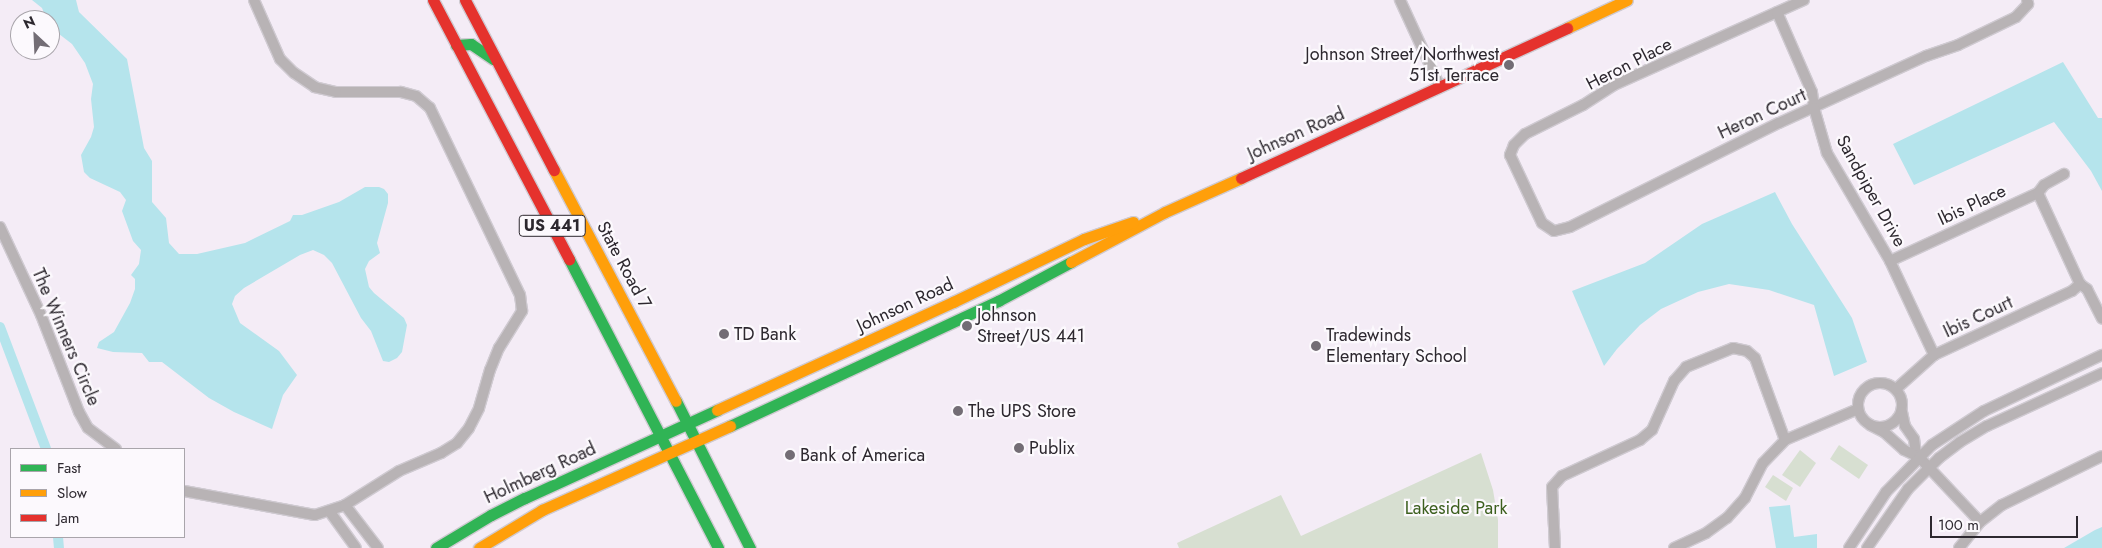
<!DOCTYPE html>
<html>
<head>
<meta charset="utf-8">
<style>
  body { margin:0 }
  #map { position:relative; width:2102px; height:548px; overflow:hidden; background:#f4ecf6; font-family:Jost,sans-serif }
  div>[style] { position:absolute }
  .green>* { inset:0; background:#d7dfd1 }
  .water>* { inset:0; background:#b5e4ec }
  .canal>* { height:10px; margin:-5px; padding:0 5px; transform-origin:5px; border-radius:5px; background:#b5e4ec }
  .roads { filter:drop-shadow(1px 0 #cfcad1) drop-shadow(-1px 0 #cfcad1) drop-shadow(0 1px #cfcad1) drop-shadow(0 -1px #cfcad1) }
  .street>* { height:10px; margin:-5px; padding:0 5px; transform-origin:5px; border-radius:5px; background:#b8b3b5 }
  .street>.ring { margin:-5px; padding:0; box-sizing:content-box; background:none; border:10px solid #b8b3b5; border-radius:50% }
  .fast>* { height:11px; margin:-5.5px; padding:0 5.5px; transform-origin:5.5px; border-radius:5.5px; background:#30b455 }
  .slow>* { height:11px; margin:-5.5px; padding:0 5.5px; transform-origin:5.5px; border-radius:5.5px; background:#ff9f0a }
  .jam>* { height:11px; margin:-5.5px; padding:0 5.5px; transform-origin:5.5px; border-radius:5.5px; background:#e5322d }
  .dots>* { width:14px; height:14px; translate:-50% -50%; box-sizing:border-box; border:2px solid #fcf9fd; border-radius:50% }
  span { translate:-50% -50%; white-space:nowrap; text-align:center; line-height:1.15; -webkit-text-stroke:4.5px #fcf9fd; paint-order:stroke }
  .shield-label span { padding:1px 4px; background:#fcf9fd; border:1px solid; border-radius:4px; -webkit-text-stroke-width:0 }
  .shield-label { font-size:16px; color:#2d282f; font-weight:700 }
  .poi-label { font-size:18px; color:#2d282f }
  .right { translate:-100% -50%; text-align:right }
  .left { translate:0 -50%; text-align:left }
  .street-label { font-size:18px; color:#2d282f }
  .park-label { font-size:18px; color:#3d601f }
  .legend { position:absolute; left:10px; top:448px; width:175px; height:90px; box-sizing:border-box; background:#fcf9fd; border:1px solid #a9a5ab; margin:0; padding:6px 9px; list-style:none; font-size:15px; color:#2d282f }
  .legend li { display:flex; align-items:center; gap:10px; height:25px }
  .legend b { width:25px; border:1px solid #a9a5ab }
  .north { position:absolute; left:10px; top:10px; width:50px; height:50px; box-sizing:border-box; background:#fcf9fd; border:1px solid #a9a5ab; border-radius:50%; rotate:335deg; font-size:14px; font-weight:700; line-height:20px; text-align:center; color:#2d282f }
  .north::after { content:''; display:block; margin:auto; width:18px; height:22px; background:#736d75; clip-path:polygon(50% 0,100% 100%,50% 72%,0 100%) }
  .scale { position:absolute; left:1930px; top:516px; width:148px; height:22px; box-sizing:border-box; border:2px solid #2d282f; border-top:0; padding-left:6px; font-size:15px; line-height:18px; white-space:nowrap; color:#2d282f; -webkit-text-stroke:4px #fcf9fd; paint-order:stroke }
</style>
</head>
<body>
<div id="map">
  <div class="green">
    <i style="clip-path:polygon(1839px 445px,1868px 465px,1859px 479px,1830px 459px)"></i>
    <i style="clip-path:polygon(1800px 450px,1816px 463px,1800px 487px,1782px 475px)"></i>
    <i style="clip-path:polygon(1481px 453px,1493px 490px,1498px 520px,1498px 548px,1179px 548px,1177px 543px,1281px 495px,1301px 536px)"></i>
    <i style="clip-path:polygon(1773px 475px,1793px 488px,1786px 501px,1765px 487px)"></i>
  </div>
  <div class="water">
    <i style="clip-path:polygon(32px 0,76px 0,79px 12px,127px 59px,144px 148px,152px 161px,152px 202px,166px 218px,169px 243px,179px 254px,197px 254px,245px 243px,290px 221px,293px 215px,302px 215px,339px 202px,365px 187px,379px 187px,384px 189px,388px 194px,388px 203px,377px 243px,380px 253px,369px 261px,365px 269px,369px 287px,374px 293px,404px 318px,407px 325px,402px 352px,397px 358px,389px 362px,383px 361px,371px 331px,361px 318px,332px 263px,324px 255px,313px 250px,300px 255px,244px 288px,235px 296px,232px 304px,240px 323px,279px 351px,297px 375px,283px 395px,272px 429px,234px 412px,209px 398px,162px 362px,149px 362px,142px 353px,113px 352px,97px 348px,99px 342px,114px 332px,130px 303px,135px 289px,135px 279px,131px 275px,139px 264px,141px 250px,133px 241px,122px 211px,126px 200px,120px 192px,90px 178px,84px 172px,81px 155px,91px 137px,94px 127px,91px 99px,93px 84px,85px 63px,72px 44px,50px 27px,50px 20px,47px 20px,42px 8px)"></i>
    <i style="clip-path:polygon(2063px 62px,2098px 118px,2102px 118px,2102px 191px,2091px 171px,2054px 122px,1914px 185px,1893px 144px)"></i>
    <i style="clip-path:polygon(1775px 192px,1792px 224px,1852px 318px,1867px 362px,1834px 376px,1814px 305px,1769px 290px,1729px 284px,1698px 292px,1661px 309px,1640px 325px,1617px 349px,1604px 366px,1572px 291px,1645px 263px,1702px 224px)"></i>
    <i style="clip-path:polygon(1790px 505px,1794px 537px,1817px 534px,1817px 548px,1776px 548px,1769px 507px)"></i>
    <i style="clip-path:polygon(2102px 527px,2102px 548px,2064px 548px,2095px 530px)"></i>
  </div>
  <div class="canal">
    <i style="left:0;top:327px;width:130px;rotate:69.3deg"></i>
    <i style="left:58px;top:537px;width:11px;rotate:85deg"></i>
  </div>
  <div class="roads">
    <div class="street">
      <i style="left:1400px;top:0;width:96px;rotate:65.3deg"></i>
      <i style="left:1804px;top:0;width:208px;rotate:155.9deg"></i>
      <i style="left:1614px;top:85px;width:37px;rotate:147deg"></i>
      <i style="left:1583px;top:105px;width:65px;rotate:153.4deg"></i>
      <i style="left:1525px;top:134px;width:16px;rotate:135deg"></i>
      <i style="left:1514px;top:145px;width:11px;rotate:112deg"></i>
      <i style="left:1510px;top:155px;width:75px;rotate:64.8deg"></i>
      <i style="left:1542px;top:223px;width:14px;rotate:34deg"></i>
      <i style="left:1554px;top:231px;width:16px;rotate:-14deg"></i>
      <i style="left:1570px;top:227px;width:233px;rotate:-26.5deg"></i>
      <i style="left:1779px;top:123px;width:162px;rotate:-24.5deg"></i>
      <i style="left:1926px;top:56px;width:34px;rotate:-19deg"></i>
      <i style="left:1958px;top:45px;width:64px;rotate:-25.8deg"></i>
      <i style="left:2016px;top:17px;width:18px;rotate:-47deg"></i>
      <i style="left:2028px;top:4px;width:4px;rotate:-104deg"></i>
      <i style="left:1777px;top:12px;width:87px;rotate:66.4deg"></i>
      <i style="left:1812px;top:92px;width:16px;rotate:83deg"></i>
      <i style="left:1814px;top:108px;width:47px;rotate:73.9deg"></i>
      <i style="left:1827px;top:153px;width:125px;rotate:59.7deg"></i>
      <i style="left:1890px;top:261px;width:104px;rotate:64.9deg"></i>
      <i style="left:2038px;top:193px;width:100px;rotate:65.2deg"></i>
      <i style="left:2080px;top:284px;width:9px;rotate:36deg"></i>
      <i style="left:2087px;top:289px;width:33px;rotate:63deg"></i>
      <i style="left:0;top:227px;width:97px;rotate:65deg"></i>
      <i style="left:41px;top:315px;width:104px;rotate:68.6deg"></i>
      <i style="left:79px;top:412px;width:18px;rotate:61deg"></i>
      <i style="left:88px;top:428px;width:35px;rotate:37deg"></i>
      <i style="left:1890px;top:261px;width:163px;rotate:-24.7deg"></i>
      <i style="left:2038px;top:193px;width:10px;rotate:-53deg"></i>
      <i style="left:2044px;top:185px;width:23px;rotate:-29deg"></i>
      <i class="ring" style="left:1858px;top:383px;width:34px;height:34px"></i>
      <i style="left:1896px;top:389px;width:51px;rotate:-41.8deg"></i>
      <i style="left:1934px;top:355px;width:152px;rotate:-24.9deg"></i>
      <i style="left:2072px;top:291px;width:11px;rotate:-41deg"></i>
      <i style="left:1902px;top:412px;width:14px;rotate:78deg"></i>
      <i style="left:1905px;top:426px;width:16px;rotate:55deg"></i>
      <i style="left:1914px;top:439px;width:15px;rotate:82deg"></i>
      <i style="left:1870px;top:425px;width:16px;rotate:27deg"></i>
      <i style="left:1884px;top:432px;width:27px;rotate:42deg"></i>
      <i style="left:1904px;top:450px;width:17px;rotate:25deg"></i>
      <i style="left:1919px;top:457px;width:89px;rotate:46.8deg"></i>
      <i style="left:184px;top:491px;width:133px;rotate:10.4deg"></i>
      <i style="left:315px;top:515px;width:32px;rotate:-18deg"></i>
      <i style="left:345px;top:505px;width:64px;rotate:-32.2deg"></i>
      <i style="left:399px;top:471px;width:46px;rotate:-23.2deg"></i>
      <i style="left:441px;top:453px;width:19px;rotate:-32deg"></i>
      <i style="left:457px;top:443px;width:19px;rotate:-51deg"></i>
      <i style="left:469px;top:428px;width:22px;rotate:-63deg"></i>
      <i style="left:479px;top:408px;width:40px;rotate:-74deg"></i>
      <i style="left:490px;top:370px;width:24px;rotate:-68deg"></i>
      <i style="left:499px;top:348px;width:44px;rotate:-58.1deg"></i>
      <i style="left:522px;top:311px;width:16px;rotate:-97deg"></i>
      <i style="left:520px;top:295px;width:208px;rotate:-115.7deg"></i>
      <i style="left:430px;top:108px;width:18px;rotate:-139deg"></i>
      <i style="left:416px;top:96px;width:16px;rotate:-165deg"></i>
      <i style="left:401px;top:92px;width:65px;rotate:180deg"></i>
      <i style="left:336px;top:92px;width:22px;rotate:-167deg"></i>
      <i style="left:315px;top:87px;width:25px;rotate:-146deg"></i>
      <i style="left:294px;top:73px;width:20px;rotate:-135deg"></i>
      <i style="left:280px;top:59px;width:64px;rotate:-113.8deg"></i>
      <i style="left:345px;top:505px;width:54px;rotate:52.5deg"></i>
      <i style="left:330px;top:512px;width:44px;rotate:54.2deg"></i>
      <i style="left:1555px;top:548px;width:61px;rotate:-92.8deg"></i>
      <i style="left:1552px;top:487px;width:15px;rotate:-48deg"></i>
      <i style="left:1562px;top:476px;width:86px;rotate:-24.8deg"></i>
      <i style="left:1640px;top:440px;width:16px;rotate:-40deg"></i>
      <i style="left:1652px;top:430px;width:54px;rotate:-65.8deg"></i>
      <i style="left:1674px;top:381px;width:18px;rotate:-49deg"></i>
      <i style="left:1686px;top:367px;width:51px;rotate:-22deg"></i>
      <i style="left:1733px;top:348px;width:14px;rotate:12deg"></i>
      <i style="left:1747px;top:351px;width:11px;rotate:41deg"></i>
      <i style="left:1755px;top:358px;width:87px;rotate:69.9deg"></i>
      <i style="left:1674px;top:548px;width:35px;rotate:-25deg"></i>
      <i style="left:1706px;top:533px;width:26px;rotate:-36deg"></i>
      <i style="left:1727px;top:518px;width:27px;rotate:-48deg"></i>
      <i style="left:1745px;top:498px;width:39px;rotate:-63deg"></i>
      <i style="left:1763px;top:463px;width:32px;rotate:-46deg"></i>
      <i style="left:1785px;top:440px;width:79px;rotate:-23deg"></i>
      <i style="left:1849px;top:548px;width:67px;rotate:-56.5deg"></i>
      <i style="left:1886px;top:492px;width:66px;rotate:-45.6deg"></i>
      <i style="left:1932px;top:445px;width:62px;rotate:-33.2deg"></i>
      <i style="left:1984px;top:411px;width:131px;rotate:-25.4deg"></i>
      <i style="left:1867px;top:548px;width:72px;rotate:-55.2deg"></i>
      <i style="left:1908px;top:489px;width:44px;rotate:-45deg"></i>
      <i style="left:1939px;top:458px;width:26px;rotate:-37deg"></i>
      <i style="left:1960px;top:442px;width:31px;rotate:-31deg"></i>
      <i style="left:1987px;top:426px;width:127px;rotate:-24.7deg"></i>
      <i style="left:1959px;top:548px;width:33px;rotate:-51deg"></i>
      <i style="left:1980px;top:522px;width:28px;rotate:-38deg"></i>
      <i style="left:2002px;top:505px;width:111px;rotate:-26.1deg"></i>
    </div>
    <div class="fast">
      <i style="left:456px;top:45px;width:15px;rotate:-4deg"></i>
      <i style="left:471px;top:44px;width:27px;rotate:34deg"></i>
      <i style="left:569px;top:259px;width:325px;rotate:62.7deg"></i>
      <i style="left:676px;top:401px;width:165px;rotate:63.3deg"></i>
      <i style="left:730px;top:426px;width:296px;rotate:-25deg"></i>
      <i style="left:998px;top:301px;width:83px;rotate:-28.1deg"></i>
      <i style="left:436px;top:548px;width:64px;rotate:-31deg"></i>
      <i style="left:491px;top:515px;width:38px;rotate:-27deg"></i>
      <i style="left:525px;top:498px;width:211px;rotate:-24.6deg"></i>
    </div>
    <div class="slow">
      <i style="left:1567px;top:28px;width:66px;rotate:-25deg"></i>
      <i style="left:554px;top:170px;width:261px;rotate:62.2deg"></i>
      <i style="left:1071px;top:262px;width:106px;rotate:-28deg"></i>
      <i style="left:1165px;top:212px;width:83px;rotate:-24.1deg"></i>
      <i style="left:717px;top:410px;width:260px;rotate:-24.6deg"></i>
      <i style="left:953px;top:302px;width:145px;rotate:-25.7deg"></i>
      <i style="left:1084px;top:239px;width:52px;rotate:-19.1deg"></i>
      <i style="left:479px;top:548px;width:74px;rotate:-31.1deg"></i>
      <i style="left:542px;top:510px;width:206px;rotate:-24.1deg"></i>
    </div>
    <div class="jam">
      <i style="left:433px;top:0;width:293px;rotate:62.3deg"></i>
      <i style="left:465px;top:0;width:192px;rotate:62.4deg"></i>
      <i style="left:1241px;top:178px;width:359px;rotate:-24.7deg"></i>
    </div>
  </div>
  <div class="dots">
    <i style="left:1509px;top:65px;background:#736d75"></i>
    <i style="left:967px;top:326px;background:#736d75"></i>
    <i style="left:724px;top:334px;background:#736d75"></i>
    <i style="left:1316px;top:346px;background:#736d75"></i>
    <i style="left:958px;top:411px;background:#736d75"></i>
    <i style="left:1019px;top:448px;background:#736d75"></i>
    <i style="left:790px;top:455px;background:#736d75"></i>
  </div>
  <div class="shield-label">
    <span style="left:552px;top:226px">US 441</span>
  </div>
  <div class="poi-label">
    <span class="right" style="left:1499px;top:65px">Johnson Street/Northwest<br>51st Terrace</span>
    <span class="left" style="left:977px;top:326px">Johnson<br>Street/US 441</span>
    <span class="left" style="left:734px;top:334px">TD Bank</span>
    <span class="left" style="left:1326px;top:346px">Tradewinds<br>Elementary School</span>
    <span class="left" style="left:968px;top:411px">The UPS Store</span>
    <span class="left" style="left:1029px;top:448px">Publix</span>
    <span class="left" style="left:800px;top:455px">Bank of America</span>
  </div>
  <div class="street-label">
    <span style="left:1629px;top:64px;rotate:-27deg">Heron Place</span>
    <span style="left:1762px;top:114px;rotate:-25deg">Heron Court</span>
    <span style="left:1296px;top:134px;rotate:-24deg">Johnson Road</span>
    <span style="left:1871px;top:191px;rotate:61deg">Sandpiper Drive</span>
    <span style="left:1972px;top:205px;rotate:-25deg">Ibis Place</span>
    <span style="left:624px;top:265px;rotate:62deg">State Road 7</span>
    <span style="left:905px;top:305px;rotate:-25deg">Johnson Road</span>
    <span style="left:1978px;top:317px;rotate:-25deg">Ibis Court</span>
    <span style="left:66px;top:337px;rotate:67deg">The Winners Circle</span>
    <span style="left:540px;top:473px;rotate:-25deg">Holmberg Road</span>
  </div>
  <div class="park-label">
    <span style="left:1456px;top:508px">Lakeside Park</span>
  </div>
  <ul class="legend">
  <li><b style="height:6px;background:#30b455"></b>Fast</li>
  <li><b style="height:6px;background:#ff9f0a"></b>Slow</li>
  <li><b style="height:6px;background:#e5322d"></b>Jam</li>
  </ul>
  <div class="north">N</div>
  <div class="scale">100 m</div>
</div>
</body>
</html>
